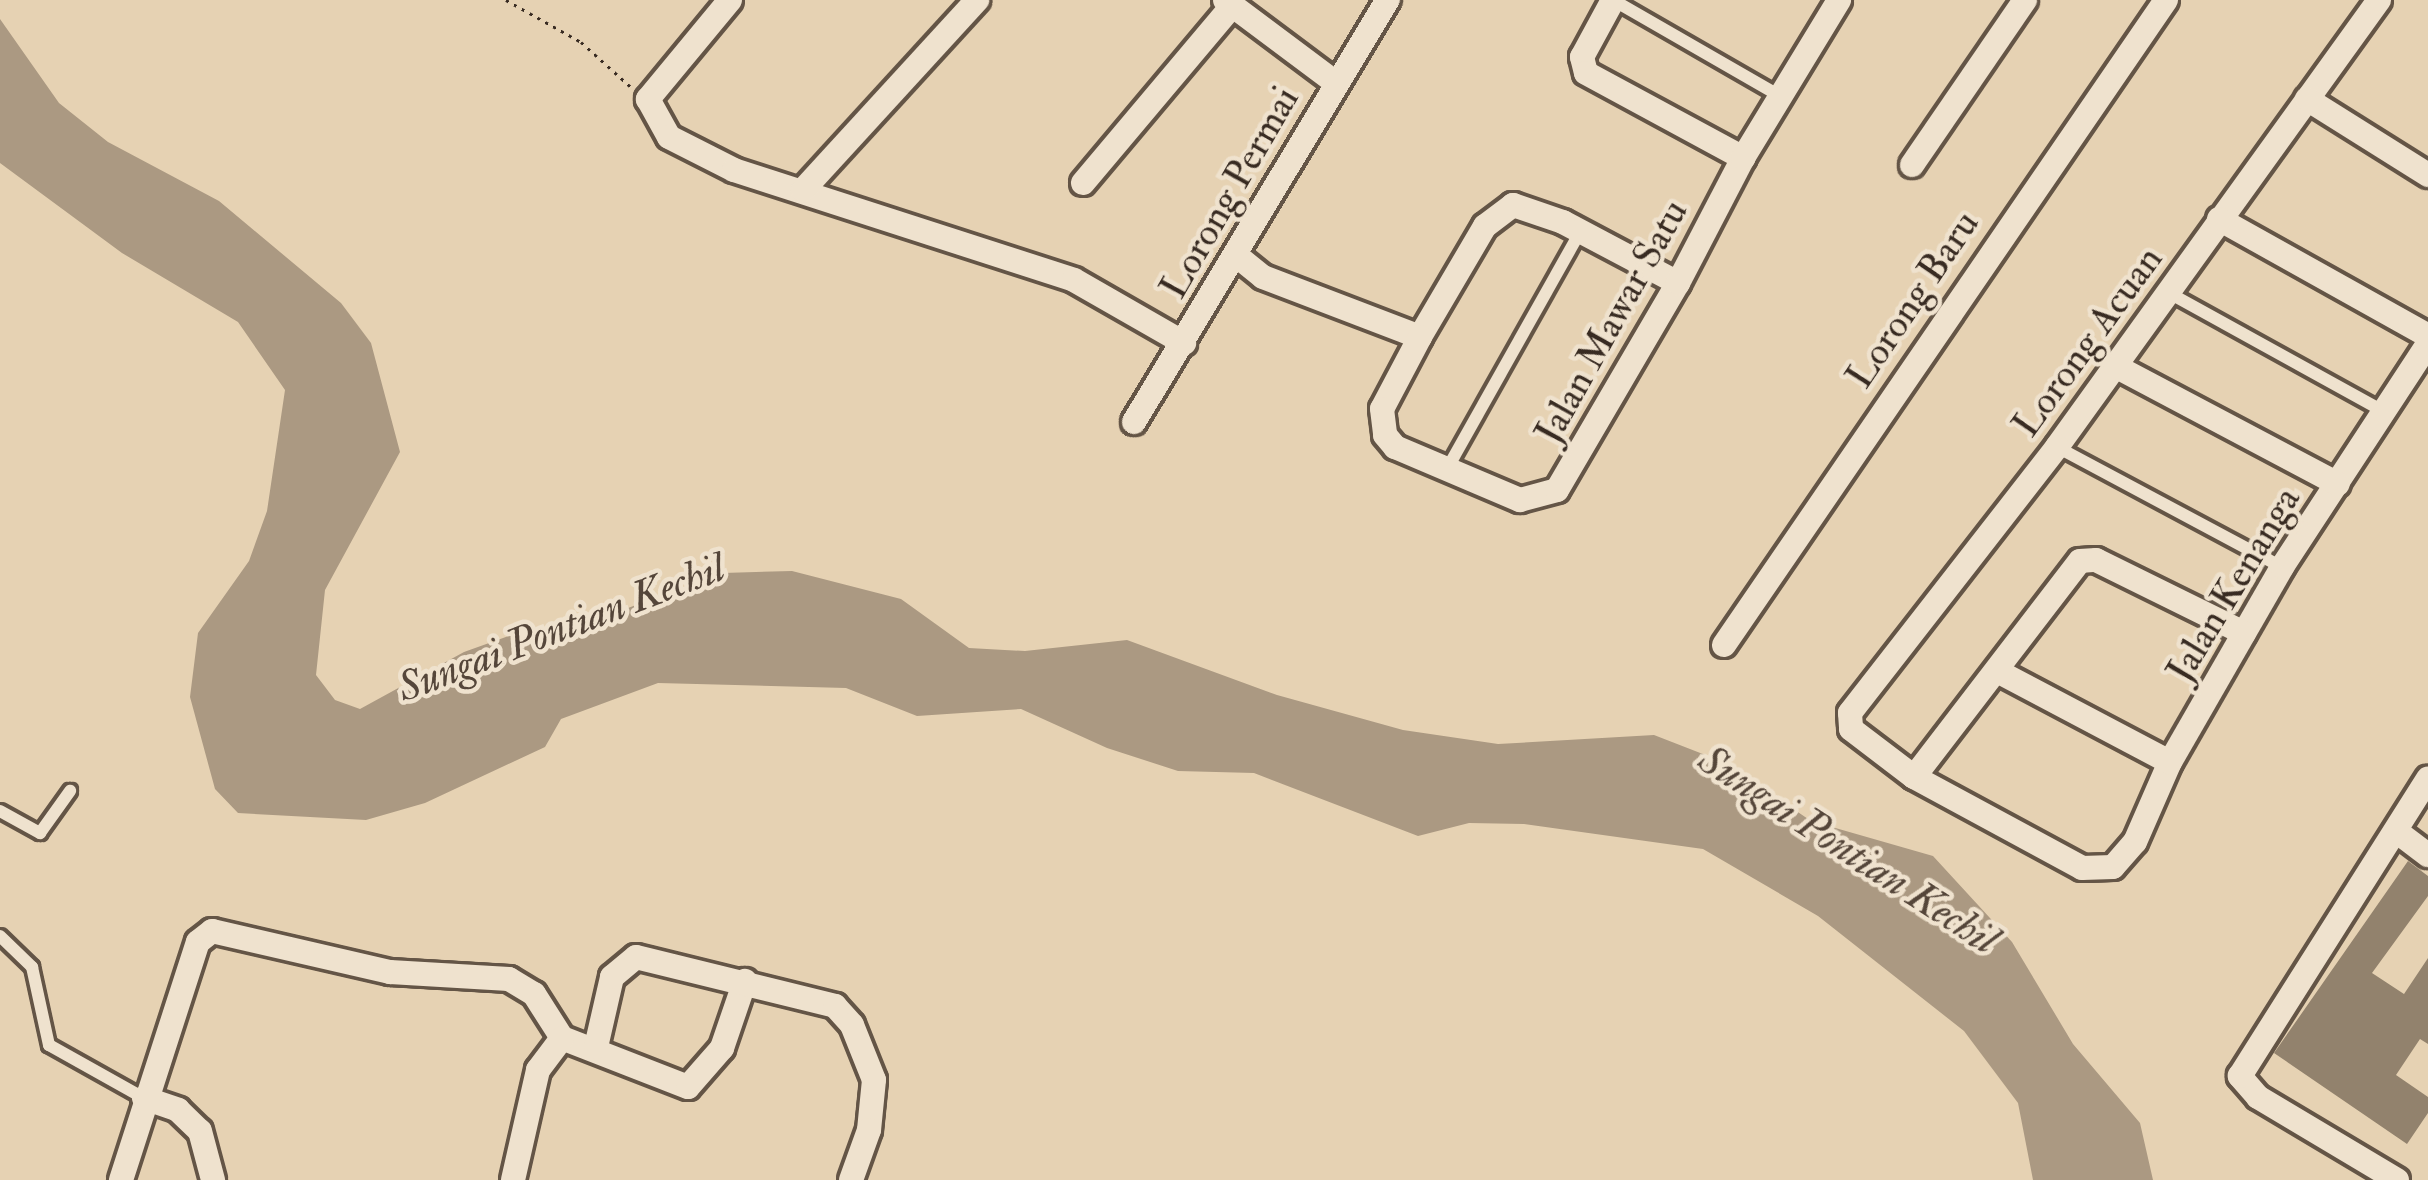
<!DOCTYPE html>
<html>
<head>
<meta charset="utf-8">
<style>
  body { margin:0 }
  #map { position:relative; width:2428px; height:1180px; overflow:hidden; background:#e6d2b3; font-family:"IM FELL Double Pica",serif }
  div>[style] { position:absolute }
  .water>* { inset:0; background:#ab9982 }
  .building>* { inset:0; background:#92826d }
  .path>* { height:3px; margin-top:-1.5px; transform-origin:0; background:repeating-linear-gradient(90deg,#382b22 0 3px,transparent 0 9px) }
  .roads { filter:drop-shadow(3px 0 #645546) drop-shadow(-3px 0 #645546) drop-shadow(0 3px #645546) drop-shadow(0 -3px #645546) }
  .lane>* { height:12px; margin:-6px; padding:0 6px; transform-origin:6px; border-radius:6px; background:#efe2ce }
  .street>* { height:24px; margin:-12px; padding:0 12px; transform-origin:12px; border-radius:12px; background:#efe2ce }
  span { translate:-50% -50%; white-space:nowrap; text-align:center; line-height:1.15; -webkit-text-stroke:9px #efe2ce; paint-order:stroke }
  .street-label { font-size:39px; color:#382b22 }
  .water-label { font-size:42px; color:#55463a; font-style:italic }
</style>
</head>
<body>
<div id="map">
  <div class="water">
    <i style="clip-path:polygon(0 19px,59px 103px,108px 142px,219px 201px,341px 303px,371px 343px,400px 452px,325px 590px,316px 675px,335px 700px,360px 709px,464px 652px,520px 632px,590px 622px,723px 573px,792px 571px,901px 599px,969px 648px,1025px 651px,1127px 640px,1277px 695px,1403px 730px,1498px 744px,1654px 735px,1726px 763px,1811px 821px,1933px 856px,2012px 942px,2073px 1044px,2140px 1123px,2153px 1180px,2033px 1180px,2018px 1103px,1964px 1031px,1818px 916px,1703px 849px,1524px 824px,1469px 823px,1418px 836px,1254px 773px,1178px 771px,1107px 748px,1021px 709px,917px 716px,846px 688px,658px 683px,561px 719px,545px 747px,425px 803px,366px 820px,238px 813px,215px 789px,190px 697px,198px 633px,249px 561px,267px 511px,285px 390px,238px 322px,122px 253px,0 163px)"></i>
  </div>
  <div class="building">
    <i style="clip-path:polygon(2408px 861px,2428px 876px,2428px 896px,2372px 973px,2404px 994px,2428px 958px,2428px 1044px,2420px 1039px,2396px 1075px,2428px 1097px,2428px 1113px,2407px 1144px,2274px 1053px)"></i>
  </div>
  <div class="path">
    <i style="left:506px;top:0;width:86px;rotate:29.2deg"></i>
    <i style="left:581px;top:42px;width:67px;rotate:42deg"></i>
  </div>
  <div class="roads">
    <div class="lane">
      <i style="left:1613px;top:0;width:193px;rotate:29.9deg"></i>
      <i style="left:2169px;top:293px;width:244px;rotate:28.9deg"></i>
      <i style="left:2057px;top:447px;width:255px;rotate:28.1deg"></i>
      <i style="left:1447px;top:469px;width:272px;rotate:-60.7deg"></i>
      <i style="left:0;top:811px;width:46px;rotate:28.8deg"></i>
      <i style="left:40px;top:833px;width:52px;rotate:-54.5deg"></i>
      <i style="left:0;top:936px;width:45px;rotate:44.1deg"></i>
      <i style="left:32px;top:967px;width:80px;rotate:77.7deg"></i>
      <i style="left:49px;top:1045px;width:109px;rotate:29.2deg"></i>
    </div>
    <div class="street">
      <i style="left:730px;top:0;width:129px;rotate:129.6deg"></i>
      <i style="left:648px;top:99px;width:43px;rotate:61.1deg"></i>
      <i style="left:669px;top:137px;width:73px;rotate:26.9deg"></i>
      <i style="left:734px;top:170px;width:357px;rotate:17.9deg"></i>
      <i style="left:1074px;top:280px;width:127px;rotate:29.8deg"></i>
      <i style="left:1225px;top:0;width:139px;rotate:36.8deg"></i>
      <i style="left:1613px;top:0;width:65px;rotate:118.5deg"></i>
      <i style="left:1582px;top:57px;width:16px;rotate:76deg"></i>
      <i style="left:1586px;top:73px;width:179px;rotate:28.4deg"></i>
      <i style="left:2379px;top:0;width:551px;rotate:125.77deg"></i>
      <i style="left:2057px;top:447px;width:337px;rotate:127.9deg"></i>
      <i style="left:1850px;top:713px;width:16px;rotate:86deg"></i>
      <i style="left:1851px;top:729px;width:79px;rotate:37.3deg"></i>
      <i style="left:1914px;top:777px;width:191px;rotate:28.4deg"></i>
      <i style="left:2082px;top:868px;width:31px;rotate:-2deg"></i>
      <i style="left:2113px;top:867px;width:33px;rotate:-49deg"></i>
      <i style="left:2135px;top:842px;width:87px;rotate:-66.4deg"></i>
      <i style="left:2170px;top:762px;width:225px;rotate:-60.1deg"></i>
      <i style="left:2282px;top:567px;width:267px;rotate:-56.8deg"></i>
      <i style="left:2307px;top:99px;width:143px;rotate:32.1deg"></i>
      <i style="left:1912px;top:165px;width:200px;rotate:-55.6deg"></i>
      <i style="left:1083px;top:183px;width:231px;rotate:-49.9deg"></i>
      <i style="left:803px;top:190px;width:258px;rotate:-47.5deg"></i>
      <i style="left:2219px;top:219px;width:240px;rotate:29.2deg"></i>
      <i style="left:1237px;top:256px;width:33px;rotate:39deg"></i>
      <i style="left:1263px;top:277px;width:168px;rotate:20.9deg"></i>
      <i style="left:1678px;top:283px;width:130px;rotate:-152.1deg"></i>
      <i style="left:1563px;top:222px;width:53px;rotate:-161.2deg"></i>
      <i style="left:1513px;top:205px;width:35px;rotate:143deg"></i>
      <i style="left:1485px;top:226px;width:129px;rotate:120.4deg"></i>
      <i style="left:1420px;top:337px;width:81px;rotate:117.8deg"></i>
      <i style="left:1382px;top:409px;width:26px;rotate:83deg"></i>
      <i style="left:1385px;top:435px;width:16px;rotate:50deg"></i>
      <i style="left:1395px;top:447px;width:136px;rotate:23deg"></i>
      <i style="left:1520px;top:500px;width:38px;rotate:-15deg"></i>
      <i style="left:1557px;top:490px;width:240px;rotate:-59.7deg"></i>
      <i style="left:1678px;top:283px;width:141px;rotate:-62.5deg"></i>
      <i style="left:1743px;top:158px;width:185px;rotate:-58.7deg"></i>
      <i style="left:2115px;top:366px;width:252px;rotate:27.9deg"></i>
      <i style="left:1134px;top:422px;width:493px;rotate:-59deg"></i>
      <i style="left:1724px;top:645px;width:782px;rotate:-55.58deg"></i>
      <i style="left:1999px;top:672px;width:193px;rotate:27.8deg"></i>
      <i style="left:1914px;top:777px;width:272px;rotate:-52.5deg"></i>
      <i style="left:2080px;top:561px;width:16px;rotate:-4deg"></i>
      <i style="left:2096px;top:560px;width:165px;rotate:26.3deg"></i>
      <i style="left:2396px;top:831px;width:40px;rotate:37deg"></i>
      <i style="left:562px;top:1038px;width:135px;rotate:21.3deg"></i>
      <i style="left:688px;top:1087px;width:52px;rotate:-48.9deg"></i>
      <i style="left:722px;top:1048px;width:71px;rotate:-71.1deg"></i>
      <i style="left:596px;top:1047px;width:72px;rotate:-77.1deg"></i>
      <i style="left:612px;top:977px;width:31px;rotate:-40deg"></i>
      <i style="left:636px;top:957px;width:205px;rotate:13.8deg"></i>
      <i style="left:835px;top:1006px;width:25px;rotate:48deg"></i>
      <i style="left:852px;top:1025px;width:59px;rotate:68.2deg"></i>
      <i style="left:874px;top:1080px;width:50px;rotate:95.7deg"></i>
      <i style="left:869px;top:1130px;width:53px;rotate:109.8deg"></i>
      <i style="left:144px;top:1098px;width:36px;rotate:19deg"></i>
      <i style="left:178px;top:1110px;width:30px;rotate:44deg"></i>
      <i style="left:200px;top:1131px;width:51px;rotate:75.1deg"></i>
      <i style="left:121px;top:1180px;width:250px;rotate:-72.1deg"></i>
      <i style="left:198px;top:942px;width:18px;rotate:-38deg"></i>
      <i style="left:212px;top:931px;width:183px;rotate:13deg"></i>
      <i style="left:390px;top:972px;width:119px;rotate:3.4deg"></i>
      <i style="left:509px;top:979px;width:29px;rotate:31deg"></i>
      <i style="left:534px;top:994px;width:52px;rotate:57.5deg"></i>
      <i style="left:513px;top:1180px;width:113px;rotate:-77.2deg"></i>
      <i style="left:538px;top:1070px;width:40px;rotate:-53deg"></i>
      <i style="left:2397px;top:1180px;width:162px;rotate:-149.2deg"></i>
      <i style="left:2258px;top:1097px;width:28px;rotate:-131deg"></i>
      <i style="left:2240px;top:1076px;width:352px;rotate:-57.7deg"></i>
    </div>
  </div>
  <div class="street-label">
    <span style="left:1230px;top:193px;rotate:-60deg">Lorong Permai</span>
    <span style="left:1913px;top:300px;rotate:-56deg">Lorong Baru</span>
    <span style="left:1612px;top:322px;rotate:-61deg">Jalan Mawar Satu</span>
    <span style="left:2088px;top:342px;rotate:-54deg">Lorong Acuan</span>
    <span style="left:2234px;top:585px;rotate:-59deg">Jalan Kenanga</span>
  </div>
  <div class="water-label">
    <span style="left:561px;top:628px;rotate:-21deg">Sungai Pontian Kechil</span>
    <span style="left:1848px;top:850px;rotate:33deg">Sungai Pontian Kechil</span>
  </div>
</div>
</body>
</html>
